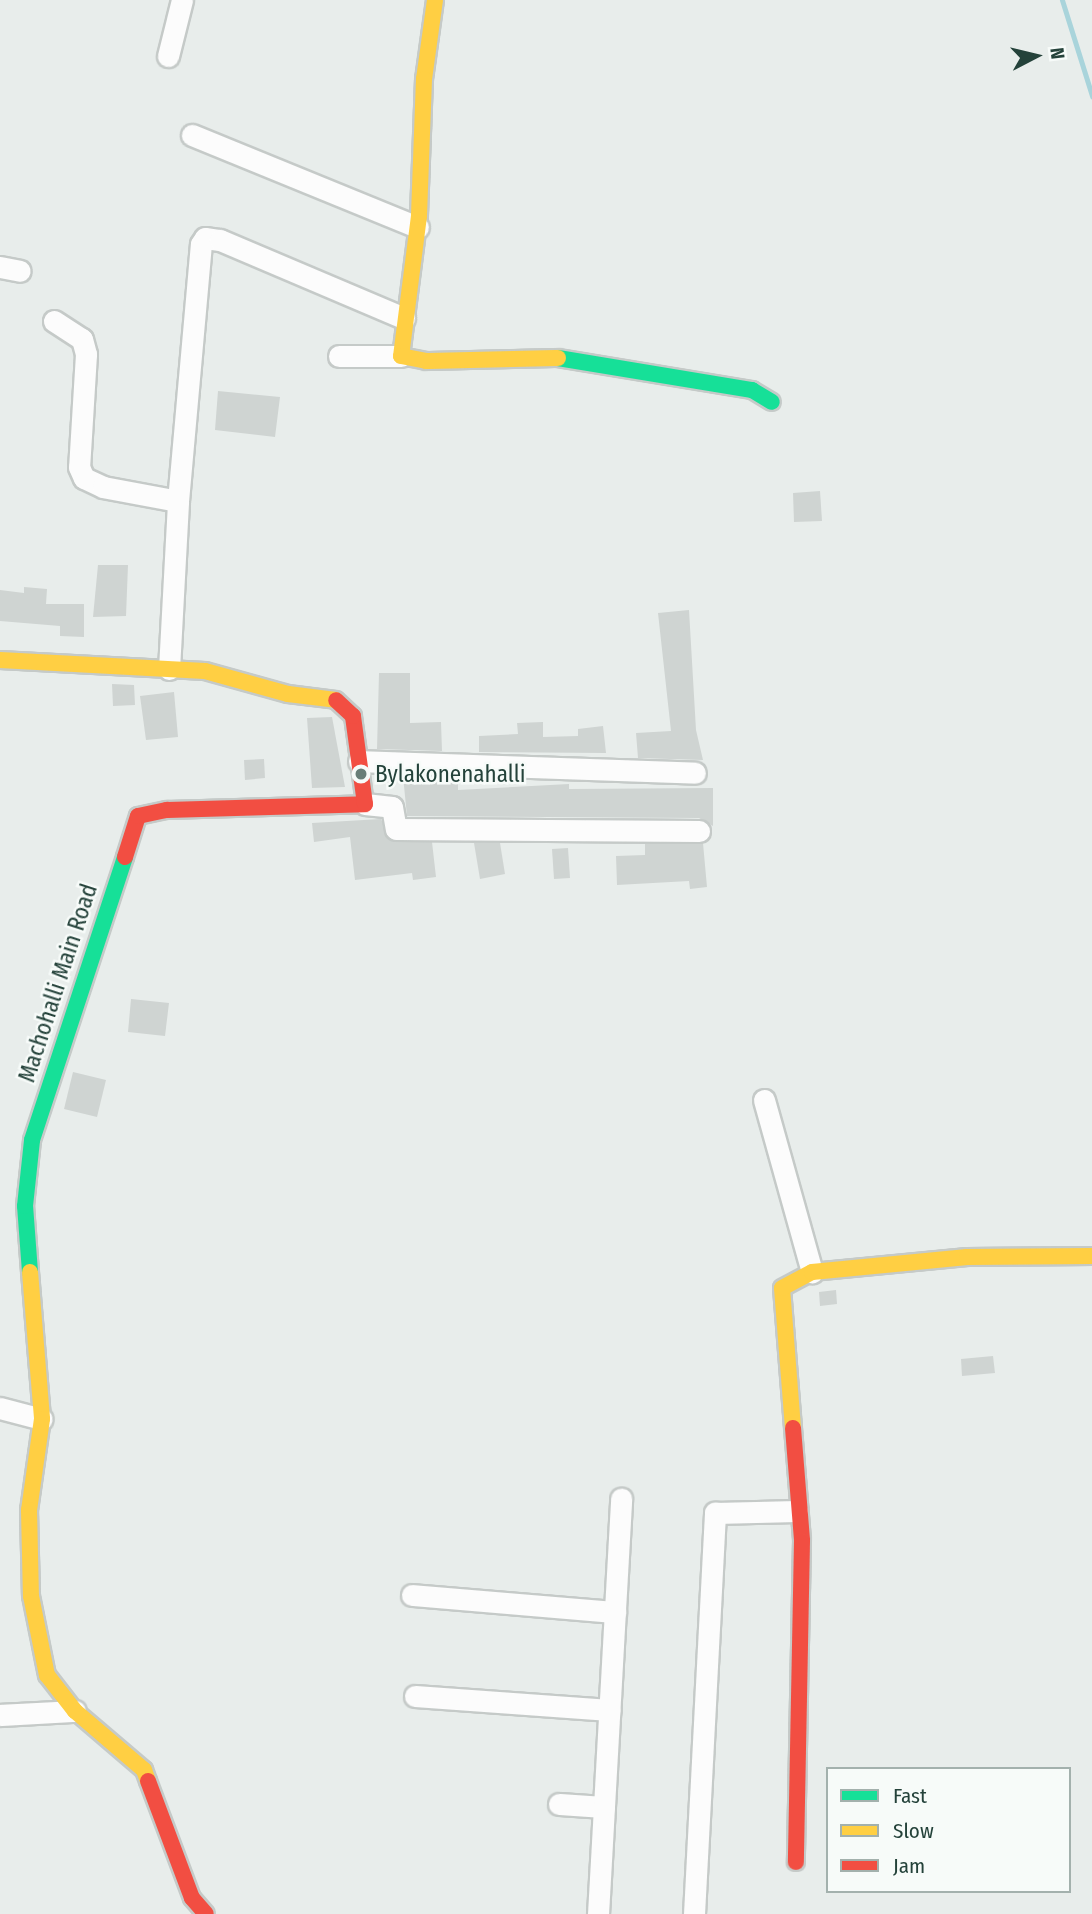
<!DOCTYPE html>
<html>
<head>
<meta charset="utf-8">
<style>
  body { margin:0 }
  #map { position:relative; width:1092px; height:1914px; overflow:hidden; background:#e8edeb; font-family:"Fira Sans Condensed",sans-serif }
  div>[style] { position:absolute }
  .stream>* { height:5px; margin:-2.5px; padding:0 2.5px; transform-origin:2.5px; border-radius:2.5px; background:#a9d4db }
  .building>* { inset:0; background:#cfd4d2 }
  .roads { filter:drop-shadow(2px 0 #c5cac8) drop-shadow(-2px 0 #c5cac8) drop-shadow(0 2px #c5cac8) drop-shadow(0 -2px #c5cac8) }
  .street>* { height:21px; margin:-10.5px; padding:0 10.5px; transform-origin:10.5px; border-radius:10.5px; background:#fcfcfc }
  .fast>* { height:16px; margin:-8px; padding:0 8px; transform-origin:8px; border-radius:8px; background:#16e098 }
  .slow>* { height:16px; margin:-8px; padding:0 8px; transform-origin:8px; border-radius:8px; background:#ffcf43 }
  .jam>* { height:16px; margin:-8px; padding:0 8px; transform-origin:8px; border-radius:8px; background:#f24e42 }
  .dots>* { width:19px; height:19px; translate:-50% -50%; box-sizing:border-box; border:4px solid #f7fbf9; border-radius:50% }
  span { translate:-50% -50%; white-space:nowrap; text-align:center; line-height:1.15; -webkit-text-stroke:5px #f7fbf9; paint-order:stroke }
  .poi-label { font-size:23px; color:#24423a }
  .left { translate:0 -50%; text-align:left }
  .street-label { font-size:23px; color:#24423a }
  .legend { position:absolute; left:826px; top:1767px; width:245px; height:126px; box-sizing:border-box; background:#f7fbf9; border:2px solid #a3b1ad; margin:0; padding:9px 12px; list-style:none; font-size:21px; color:#24423a }
  .legend li { display:flex; align-items:center; gap:14px; height:35px }
  .legend b { width:35px; border:2px solid #a3b1ad }
  .north { position:absolute; left:1001px; top:21px; width:70px; height:70px; -webkit-text-stroke:5px #f7fbf9; paint-order:stroke; rotate:83deg; font-size:19px; font-weight:700; line-height:28px; text-align:center; color:#24423a }
  .north::after { content:''; display:block; margin:auto; width:24px; height:32px; background:#24423a; clip-path:polygon(50% 0,100% 100%,50% 72%,0 100%) }
</style>
</head>
<body>
<div id="map">
  <div class="stream">
    <i style="left:1062px;top:0;width:101px;rotate:72.6deg"></i>
  </div>
  <div class="building">
    <i style="clip-path:polygon(218px 391px,280px 397px,275px 437px,215px 430px)"></i>
    <i style="clip-path:polygon(820px 491px,822px 521px,794px 522px,793px 493px)"></i>
    <i style="clip-path:polygon(98px 565px,128px 565px,126px 616px,93px 617px)"></i>
    <i style="clip-path:polygon(24px 587px,47px 589px,46px 604px,84px 604px,84px 637px,60px 636px,60px 626px,0 621px,0 590px,24px 593px)"></i>
    <i style="clip-path:polygon(689px 610px,696px 730px,703px 760px,638px 758px,636px 733px,671px 731px,658px 613px)"></i>
    <i style="clip-path:polygon(379px 673px,410px 673px,410px 723px,441px 722px,442px 751px,377px 749px)"></i>
    <i style="clip-path:polygon(112px 684px,134px 685px,135px 705px,113px 706px)"></i>
    <i style="clip-path:polygon(174px 692px,178px 737px,146px 740px,140px 696px)"></i>
    <i style="clip-path:polygon(332px 717px,345px 787px,312px 788px,307px 718px)"></i>
    <i style="clip-path:polygon(543px 722px,543px 737px,578px 736px,578px 729px,603px 726px,606px 753px,479px 752px,479px 736px,518px 734px,517px 723px)"></i>
    <i style="clip-path:polygon(264px 759px,265px 778px,245px 780px,244px 760px)"></i>
    <i style="clip-path:polygon(403px 776px,443px 777px,443px 783px,458px 783px,458px 790px,569px 784px,569px 789px,713px 788px,713px 826px,699px 818px,407px 816px)"></i>
    <i style="clip-path:polygon(381px 819px,391px 841px,432px 842px,436px 877px,413px 880px,412px 873px,355px 880px,350px 837px,314px 842px,312px 823px)"></i>
    <i style="clip-path:polygon(474px 843px,500px 843px,505px 874px,480px 879px)"></i>
    <i style="clip-path:polygon(703px 843px,707px 887px,690px 889px,689px 881px,617px 885px,616px 856px,645px 855px,645px 844px)"></i>
    <i style="clip-path:polygon(568px 848px,570px 878px,554px 879px,552px 849px)"></i>
    <i style="clip-path:polygon(131px 999px,169px 1003px,165px 1036px,128px 1032px)"></i>
    <i style="clip-path:polygon(73px 1072px,106px 1080px,97px 1117px,64px 1109px)"></i>
    <i style="clip-path:polygon(836px 1290px,837px 1304px,820px 1306px,819px 1292px)"></i>
    <i style="clip-path:polygon(993px 1356px,995px 1373px,962px 1376px,961px 1359px)"></i>
  </div>
  <div class="roads">
    <div class="street">
      <i style="left:168px;top:56px;width:58px;rotate:-76deg"></i>
      <i style="left:192px;top:135px;width:244px;rotate:22.2deg"></i>
      <i style="left:0;top:267px;width:20px;rotate:11deg"></i>
      <i style="left:54px;top:321px;width:33px;rotate:33deg"></i>
      <i style="left:82px;top:339px;width:16px;rotate:75deg"></i>
      <i style="left:86px;top:354px;width:113px;rotate:93.5deg"></i>
      <i style="left:79px;top:467px;width:12px;rotate:66deg"></i>
      <i style="left:84px;top:478px;width:21px;rotate:25deg"></i>
      <i style="left:103px;top:487px;width:76px;rotate:10.6deg"></i>
      <i style="left:339px;top:356px;width:62px"></i>
      <i style="left:169px;top:669px;width:168px;rotate:-86.9deg"></i>
      <i style="left:178px;top:501px;width:258px;rotate:-84.9deg"></i>
      <i style="left:201px;top:244px;width:7px;rotate:-56deg"></i>
      <i style="left:205px;top:238px;width:15px;rotate:8deg"></i>
      <i style="left:220px;top:240px;width:200px;rotate:23deg"></i>
      <i style="left:359px;top:761px;width:336px;rotate:2deg"></i>
      <i style="left:365px;top:804px;width:27px;rotate:6deg"></i>
      <i style="left:392px;top:807px;width:22px;rotate:80deg"></i>
      <i style="left:396px;top:829px;width:303px;rotate:0.4deg"></i>
      <i style="left:764px;top:1100px;width:179px;rotate:74.4deg"></i>
      <i style="left:0;top:1408px;width:43px;rotate:14.7deg"></i>
      <i style="left:412px;top:1595px;width:204px;rotate:4.8deg"></i>
      <i style="left:415px;top:1696px;width:195px;rotate:4.1deg"></i>
      <i style="left:0;top:1715px;width:75px;rotate:-3.1deg"></i>
      <i style="left:559px;top:1804px;width:45px;rotate:3.8deg"></i>
      <i style="left:598px;top:1914px;width:416px;rotate:-86.8deg"></i>
      <i style="left:694px;top:1914px;width:402px;rotate:-87deg"></i>
      <i style="left:715px;top:1513px;width:82px;rotate:-1.4deg"></i>
    </div>
    <div class="fast">
      <i style="left:558px;top:358px;width:197px;rotate:9.4deg"></i>
      <i style="left:752px;top:390px;width:23px;rotate:31deg"></i>
      <i style="left:30px;top:1272px;width:66px;rotate:-94.3deg"></i>
      <i style="left:25px;top:1206px;width:66px;rotate:-83.9deg"></i>
      <i style="left:32px;top:1140px;width:298px;rotate:-71.8deg"></i>
    </div>
    <div class="slow">
      <i style="left:435px;top:0;width:80px;rotate:97.9deg"></i>
      <i style="left:424px;top:79px;width:137px;rotate:92.1deg"></i>
      <i style="left:419px;top:216px;width:141px;rotate:97.3deg"></i>
      <i style="left:401px;top:356px;width:25px;rotate:11deg"></i>
      <i style="left:426px;top:361px;width:132px;rotate:-1.3deg"></i>
      <i style="left:0;top:660px;width:205px;rotate:3.1deg"></i>
      <i style="left:205px;top:671px;width:86px;rotate:15.5deg"></i>
      <i style="left:288px;top:694px;width:48px;rotate:7.1deg"></i>
      <i style="left:30px;top:1272px;width:147px;rotate:85.3deg"></i>
      <i style="left:42px;top:1419px;width:92px;rotate:98.1deg"></i>
      <i style="left:29px;top:1510px;width:86px;rotate:88.7deg"></i>
      <i style="left:31px;top:1596px;width:81px;rotate:78.6deg"></i>
      <i style="left:47px;top:1675px;width:46px;rotate:52.1deg"></i>
      <i style="left:75px;top:1711px;width:91px;rotate:40.5deg"></i>
      <i style="left:144px;top:1770px;width:12px;rotate:70deg"></i>
      <i style="left:793px;top:1428px;width:140px;rotate:-94.5deg"></i>
      <i style="left:782px;top:1288px;width:34px;rotate:-28deg"></i>
      <i style="left:812px;top:1272px;width:156px;rotate:-5.5deg"></i>
      <i style="left:967px;top:1257px;width:125px;rotate:-0.5deg"></i>
    </div>
    <div class="jam">
      <i style="left:125px;top:857px;width:43px;rotate:-72.4deg"></i>
      <i style="left:138px;top:816px;width:30px;rotate:-12deg"></i>
      <i style="left:167px;top:810px;width:198px;rotate:-1.7deg"></i>
      <i style="left:365px;top:804px;width:89px;rotate:-97.8deg"></i>
      <i style="left:353px;top:716px;width:23px;rotate:-137deg"></i>
      <i style="left:793px;top:1428px;width:113px;rotate:85.4deg"></i>
      <i style="left:802px;top:1541px;width:321px;rotate:91.1deg"></i>
      <i style="left:148px;top:1781px;width:125px;rotate:69.4deg"></i>
      <i style="left:192px;top:1898px;width:21px;rotate:49deg"></i>
    </div>
  </div>
  <div class="dots">
    <i style="left:361px;top:774px;background:#697e78"></i>
  </div>
  <div class="poi-label">
    <span class="left" style="left:375px;top:774px">Bylakonenahalli</span>
  </div>
  <div class="street-label">
    <span style="left:58px;top:983px;rotate:-72deg">Machohalli Main Road</span>
  </div>
  <ul class="legend">
  <li><b style="height:9px;background:#16e098"></b>Fast</li>
  <li><b style="height:9px;background:#ffcf43"></b>Slow</li>
  <li><b style="height:9px;background:#f24e42"></b>Jam</li>
  </ul>
  <div class="north">N</div>
</div>
</body>
</html>
